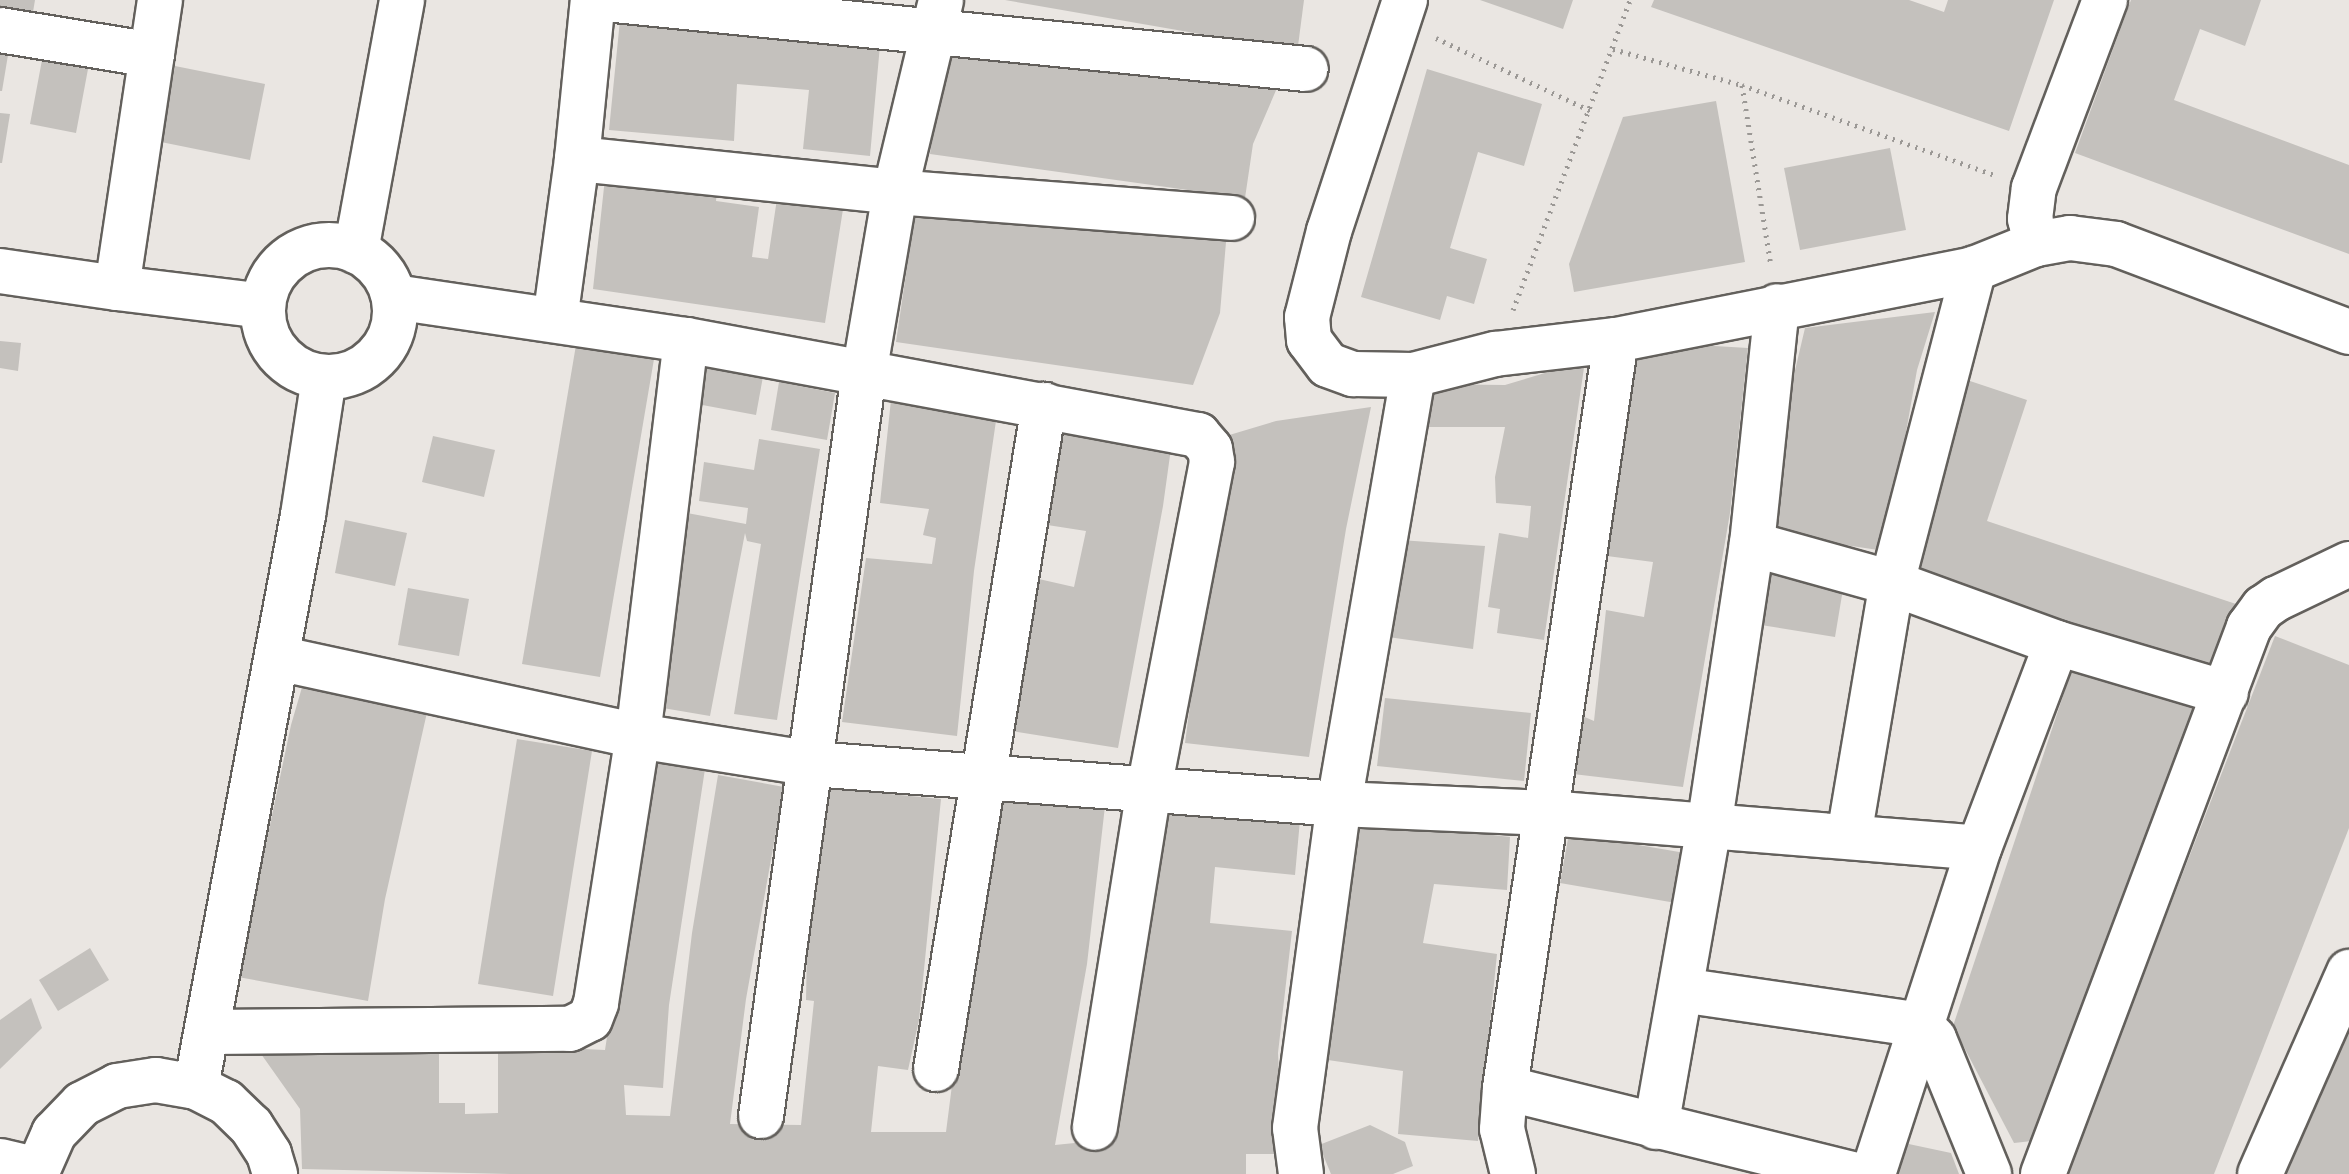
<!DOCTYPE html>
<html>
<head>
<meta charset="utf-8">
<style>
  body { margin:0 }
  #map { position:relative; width:2349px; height:1174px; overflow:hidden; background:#eae6e2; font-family:Rubik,sans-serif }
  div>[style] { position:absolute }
  .building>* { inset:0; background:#c4c1bd }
  .path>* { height:5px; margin-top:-2.5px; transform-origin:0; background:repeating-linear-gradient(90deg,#9b9895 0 2px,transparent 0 8px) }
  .roads { filter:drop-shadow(2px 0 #63605c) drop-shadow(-2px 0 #63605c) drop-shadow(0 2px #63605c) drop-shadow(0 -2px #63605c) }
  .street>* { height:44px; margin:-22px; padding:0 22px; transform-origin:22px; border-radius:22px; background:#fff }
  .street>.ring { margin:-22px; padding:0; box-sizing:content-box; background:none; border:44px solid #fff; border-radius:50% }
  span { translate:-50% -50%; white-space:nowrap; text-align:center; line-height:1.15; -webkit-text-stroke:6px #eae6e2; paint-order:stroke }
</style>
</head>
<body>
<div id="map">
  <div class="building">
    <i style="clip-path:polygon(0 0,35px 0,33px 12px,0 6px)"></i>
    <i style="clip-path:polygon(1005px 0,1304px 0,1298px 46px,1223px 38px)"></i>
    <i style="clip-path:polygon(1480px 0,1573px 0,1563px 29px)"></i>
    <i style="clip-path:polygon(1654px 0,1909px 0,1944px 12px,1948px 0,2054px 0,2009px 131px,1651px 7px)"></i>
    <i style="clip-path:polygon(2131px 0,2261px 0,2245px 46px,2200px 29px,2174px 100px,2349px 165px,2349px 254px,2075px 153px)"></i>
    <i style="clip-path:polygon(620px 20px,880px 45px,870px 156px,803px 149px,809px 90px,737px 84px,734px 141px,609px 130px)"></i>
    <i style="clip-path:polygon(944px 45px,1280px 81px,1253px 144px,1245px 198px,930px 154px)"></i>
    <i style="clip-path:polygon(0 48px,9px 49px,2px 91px,0 91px)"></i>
    <i style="clip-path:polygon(42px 60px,88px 69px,76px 133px,30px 124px)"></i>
    <i style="clip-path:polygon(175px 66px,265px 84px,250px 160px,161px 142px)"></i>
    <i style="clip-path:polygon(1427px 69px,1542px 104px,1524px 166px,1478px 152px,1450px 248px,1487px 259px,1474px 304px,1447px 296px,1440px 320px,1361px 297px)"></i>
    <i style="clip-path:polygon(1716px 101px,1745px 262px,1574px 292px,1569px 264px,1623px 117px)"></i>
    <i style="clip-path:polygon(0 113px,10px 114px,2px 163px,0 163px)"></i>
    <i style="clip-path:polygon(1890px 148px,1906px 230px,1800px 250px,1784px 168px)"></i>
    <i style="clip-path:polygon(605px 178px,717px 191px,716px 201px,759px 207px,752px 257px,768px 259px,778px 192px,844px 203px,825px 323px,593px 289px)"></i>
    <i style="clip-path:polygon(916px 206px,1226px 242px,1220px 313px,1193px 385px,896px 342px)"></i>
    <i style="clip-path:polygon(1935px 312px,1917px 370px,1885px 551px,1771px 534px,1789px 396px,1805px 328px)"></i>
    <i style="clip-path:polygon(0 341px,21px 343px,18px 371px,0 368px)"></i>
    <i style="clip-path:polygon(1631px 341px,1748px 348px,1730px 513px,1683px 787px,1573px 774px,1580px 715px,1594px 721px,1606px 610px,1644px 617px,1653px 562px,1607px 556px)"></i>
    <i style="clip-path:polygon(576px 345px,654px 359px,600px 677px,522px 664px)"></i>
    <i style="clip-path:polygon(705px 360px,764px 371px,756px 415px,697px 404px)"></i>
    <i style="clip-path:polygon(1585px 361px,1544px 640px,1497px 633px,1500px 609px,1488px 607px,1499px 533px,1528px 538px,1531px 506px,1496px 503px,1495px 477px,1505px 427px,1419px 427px,1418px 384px,1505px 385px)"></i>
    <i style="clip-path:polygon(1967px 380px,2027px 400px,1987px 521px,2248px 608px,2223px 683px,1895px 574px)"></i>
    <i style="clip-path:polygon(779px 382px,835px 393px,827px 440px,771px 430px)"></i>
    <i style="clip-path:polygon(891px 400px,997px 414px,974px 571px,957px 736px,842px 722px,866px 558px,932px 564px,936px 538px,923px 535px,929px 509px,880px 503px)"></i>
    <i style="clip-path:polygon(1371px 407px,1346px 529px,1309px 757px,1185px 743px,1226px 436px,1276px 421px)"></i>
    <i style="clip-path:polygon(1057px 422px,1172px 441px,1163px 506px,1118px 748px,1005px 730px,1030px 577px,1074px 587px,1086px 531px,1041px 524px)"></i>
    <i style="clip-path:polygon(433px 436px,495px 450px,484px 497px,422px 482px)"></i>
    <i style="clip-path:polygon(759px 439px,820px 449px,777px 720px,734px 714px,761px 544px,747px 541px,745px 533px,710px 716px,657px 707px,687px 513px,746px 524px,748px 508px,699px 501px,704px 462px,754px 470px)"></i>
    <i style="clip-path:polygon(345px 520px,407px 533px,395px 586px,335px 573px)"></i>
    <i style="clip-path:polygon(1400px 540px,1485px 546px,1473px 649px,1388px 637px)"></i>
    <i style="clip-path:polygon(1770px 570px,1844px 583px,1835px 637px,1761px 625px)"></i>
    <i style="clip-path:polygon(408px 588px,469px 599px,459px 656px,398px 645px)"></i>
    <i style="clip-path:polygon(2275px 636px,2349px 665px,2349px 828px,2214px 1174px,2066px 1174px)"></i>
    <i style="clip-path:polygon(2073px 666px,2194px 707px,2050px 1139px,2014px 1143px,1953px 1026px)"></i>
    <i style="clip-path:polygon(305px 677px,428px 708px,385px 899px,368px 1001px,238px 977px,291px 725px)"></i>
    <i style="clip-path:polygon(1385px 698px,1531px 713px,1524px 781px,1377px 766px)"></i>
    <i style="clip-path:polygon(517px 739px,592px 751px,553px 996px,478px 984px)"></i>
    <i style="clip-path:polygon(650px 759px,705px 769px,669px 1005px,663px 1088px,624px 1085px,626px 1115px,670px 1116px,692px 933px,718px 775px,784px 787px,746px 999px,730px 1124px,801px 1125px,814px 1001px,806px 1000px,807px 947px,829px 788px,941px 799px,919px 1020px,908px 1070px,878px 1066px,871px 1132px,946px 1132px,989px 796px,1105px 806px,1087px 964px,1055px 1145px,1114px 1139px,1156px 805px,1300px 820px,1295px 875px,1215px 867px,1210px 923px,1292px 931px,1278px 1053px,1283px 1154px,1246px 1154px,1246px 1174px,510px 1174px,302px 1169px,300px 1109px,254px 1044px,439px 1043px,439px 1103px,465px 1103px,465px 1114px,498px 1113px,498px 1045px,605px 1050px)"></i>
    <i style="clip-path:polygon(1357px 819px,1510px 837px,1507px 890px,1434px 884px,1423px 943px,1497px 954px,1478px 1141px,1398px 1134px,1403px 1071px,1321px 1059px)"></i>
    <i style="clip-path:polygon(1569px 833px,1685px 853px,1676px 903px,1560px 883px)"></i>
    <i style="clip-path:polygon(90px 948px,109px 980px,58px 1011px,39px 980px)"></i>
    <i style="clip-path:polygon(31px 998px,42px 1028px,0 1069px,0 1020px)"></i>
    <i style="clip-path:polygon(2349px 1019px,2349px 1174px,2279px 1174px)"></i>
    <i style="clip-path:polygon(1370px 1125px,1405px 1142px,1413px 1166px,1393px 1174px,1331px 1174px,1319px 1145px)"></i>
    <i style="clip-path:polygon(1904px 1143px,1951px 1153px,1959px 1174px,1889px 1174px)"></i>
  </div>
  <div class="path">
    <i style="left:1436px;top:38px;width:171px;rotate:25.2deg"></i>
    <i style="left:1613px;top:49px;width:134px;rotate:15.6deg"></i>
    <i style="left:1742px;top:85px;width:269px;rotate:19.6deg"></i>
    <i style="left:1742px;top:85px;width:183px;rotate:80.9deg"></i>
    <i style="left:1513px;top:310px;width:331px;rotate:-69.3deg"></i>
  </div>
  <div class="roads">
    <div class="street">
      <i style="left:160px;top:0;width:291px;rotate:98.5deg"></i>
      <i style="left:117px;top:288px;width:147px;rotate:7deg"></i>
      <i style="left:615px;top:0;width:694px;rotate:5.7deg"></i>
      <i style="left:1405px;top:0;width:243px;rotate:108.2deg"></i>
      <i style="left:1329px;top:231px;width:89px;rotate:104.3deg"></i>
      <i style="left:1307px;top:317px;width:23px;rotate:85deg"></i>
      <i style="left:1309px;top:340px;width:31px;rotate:53deg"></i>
      <i style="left:1328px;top:365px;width:27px;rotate:20deg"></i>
      <i style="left:1353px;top:374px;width:60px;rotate:1deg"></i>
      <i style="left:1413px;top:375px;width:85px;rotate:-14.4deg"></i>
      <i style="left:1495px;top:354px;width:122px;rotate:-6.6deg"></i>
      <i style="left:1616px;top:340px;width:365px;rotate:-11.2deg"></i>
      <i style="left:1974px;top:269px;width:67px;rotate:-22deg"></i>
      <i style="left:2036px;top:244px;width:35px;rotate:-10deg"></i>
      <i style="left:2070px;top:238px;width:46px;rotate:7.4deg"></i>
      <i style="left:2116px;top:244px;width:249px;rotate:20.7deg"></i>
      <i style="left:0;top:30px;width:154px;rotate:9.3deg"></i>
      <i style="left:577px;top:159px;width:320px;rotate:5.9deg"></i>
      <i style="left:895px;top:192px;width:338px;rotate:4.4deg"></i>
      <i style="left:2036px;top:244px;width:26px;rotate:-103deg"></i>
      <i style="left:2030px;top:219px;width:31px;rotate:-83deg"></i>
      <i style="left:2034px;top:188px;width:201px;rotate:-69.3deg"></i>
      <i class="ring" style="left:263px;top:245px;width:88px;height:88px"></i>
      <i style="left:356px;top:251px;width:255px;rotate:-79.6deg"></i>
      <i style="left:0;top:271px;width:118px;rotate:8.3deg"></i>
      <i style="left:394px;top:297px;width:295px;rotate:8.4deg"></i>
      <i style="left:686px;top:340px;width:521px;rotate:10.51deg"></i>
      <i style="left:1198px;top:435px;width:18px;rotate:49deg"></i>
      <i style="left:1210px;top:449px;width:13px;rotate:81deg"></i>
      <i style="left:1212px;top:462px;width:333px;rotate:100.9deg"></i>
      <i style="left:1149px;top:789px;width:343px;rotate:99.1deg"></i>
      <i style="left:555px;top:320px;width:162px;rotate:-82.2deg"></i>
      <i style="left:577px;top:159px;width:160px;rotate:-84.3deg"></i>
      <i style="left:1752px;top:544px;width:145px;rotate:15.6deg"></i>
      <i style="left:1892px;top:583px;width:176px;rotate:20deg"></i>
      <i style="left:2057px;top:643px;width:176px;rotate:16.5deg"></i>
      <i style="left:277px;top:658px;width:369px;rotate:12.2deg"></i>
      <i style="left:638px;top:736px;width:176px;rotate:9.1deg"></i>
      <i style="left:812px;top:764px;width:529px;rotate:4.34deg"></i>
      <i style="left:1339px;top:804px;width:208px;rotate:2.5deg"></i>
      <i style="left:1547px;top:813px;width:433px;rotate:4.6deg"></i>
      <i style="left:1849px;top:836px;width:257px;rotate:-80.4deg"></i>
      <i style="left:1892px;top:583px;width:325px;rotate:-75.4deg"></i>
      <i style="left:1681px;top:990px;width:243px;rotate:8.3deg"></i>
      <i style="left:1921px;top:1025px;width:19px;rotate:47deg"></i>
      <i style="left:1934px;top:1039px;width:146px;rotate:67.8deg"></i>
      <i style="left:208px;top:1032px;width:362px;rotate:-0.5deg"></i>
      <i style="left:570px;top:1029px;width:22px;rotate:-27deg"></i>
      <i style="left:590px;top:1019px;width:17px;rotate:-69deg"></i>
      <i style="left:596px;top:1003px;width:270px;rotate:-81.1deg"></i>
      <i style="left:638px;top:736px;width:399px;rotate:-83.1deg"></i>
      <i style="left:936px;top:1069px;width:673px;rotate:-80.76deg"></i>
      <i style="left:196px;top:1087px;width:582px;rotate:-79.4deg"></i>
      <i style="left:303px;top:515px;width:139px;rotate:-81.3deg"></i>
      <i style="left:1505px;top:1088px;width:357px;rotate:13.9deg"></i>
      <i style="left:761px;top:1116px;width:749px;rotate:-82.1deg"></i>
      <i style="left:864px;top:374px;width:185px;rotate:-80.3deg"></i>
      <i style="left:895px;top:192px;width:197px;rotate:-76.5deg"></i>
      <i style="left:1656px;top:1127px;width:305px;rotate:-80deg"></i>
      <i style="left:1709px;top:827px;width:286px;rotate:-81.4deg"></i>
      <i style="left:1752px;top:544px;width:239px;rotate:-84deg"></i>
      <i style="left:0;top:1161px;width:37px;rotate:13deg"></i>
      <i style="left:36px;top:1174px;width:45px;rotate:-66.3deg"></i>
      <i style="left:54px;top:1133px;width:40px;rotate:-46deg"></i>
      <i style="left:82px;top:1104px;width:39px;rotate:-27deg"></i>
      <i style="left:117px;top:1086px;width:39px;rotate:-9deg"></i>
      <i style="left:156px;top:1080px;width:41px;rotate:9.9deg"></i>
      <i style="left:196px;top:1087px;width:34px;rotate:27deg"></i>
      <i style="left:226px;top:1102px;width:35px;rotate:44deg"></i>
      <i style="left:251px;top:1126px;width:33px;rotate:57deg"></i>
      <i style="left:269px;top:1154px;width:21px;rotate:73deg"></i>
      <i style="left:1301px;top:1174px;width:46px;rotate:-97.4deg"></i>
      <i style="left:1295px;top:1128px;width:327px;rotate:-82.3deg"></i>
      <i style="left:1339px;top:804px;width:435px;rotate:-80.2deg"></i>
      <i style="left:1513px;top:1174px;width:46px;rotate:-103.7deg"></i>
      <i style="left:1502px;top:1129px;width:41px;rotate:-85.8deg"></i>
      <i style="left:1505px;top:1088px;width:756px;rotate:-81.56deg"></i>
      <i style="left:1873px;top:1174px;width:343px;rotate:-72deg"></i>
      <i style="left:1979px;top:848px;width:219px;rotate:-69.2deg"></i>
      <i style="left:2043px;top:1174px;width:585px;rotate:-69.36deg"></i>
      <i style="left:2249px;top:627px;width:24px;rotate:-54deg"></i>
      <i style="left:2263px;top:608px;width:16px;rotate:-35deg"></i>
      <i style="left:2276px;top:599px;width:81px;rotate:-25.6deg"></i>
      <i style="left:2260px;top:1174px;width:221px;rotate:-66.2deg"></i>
    </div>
  </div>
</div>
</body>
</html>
